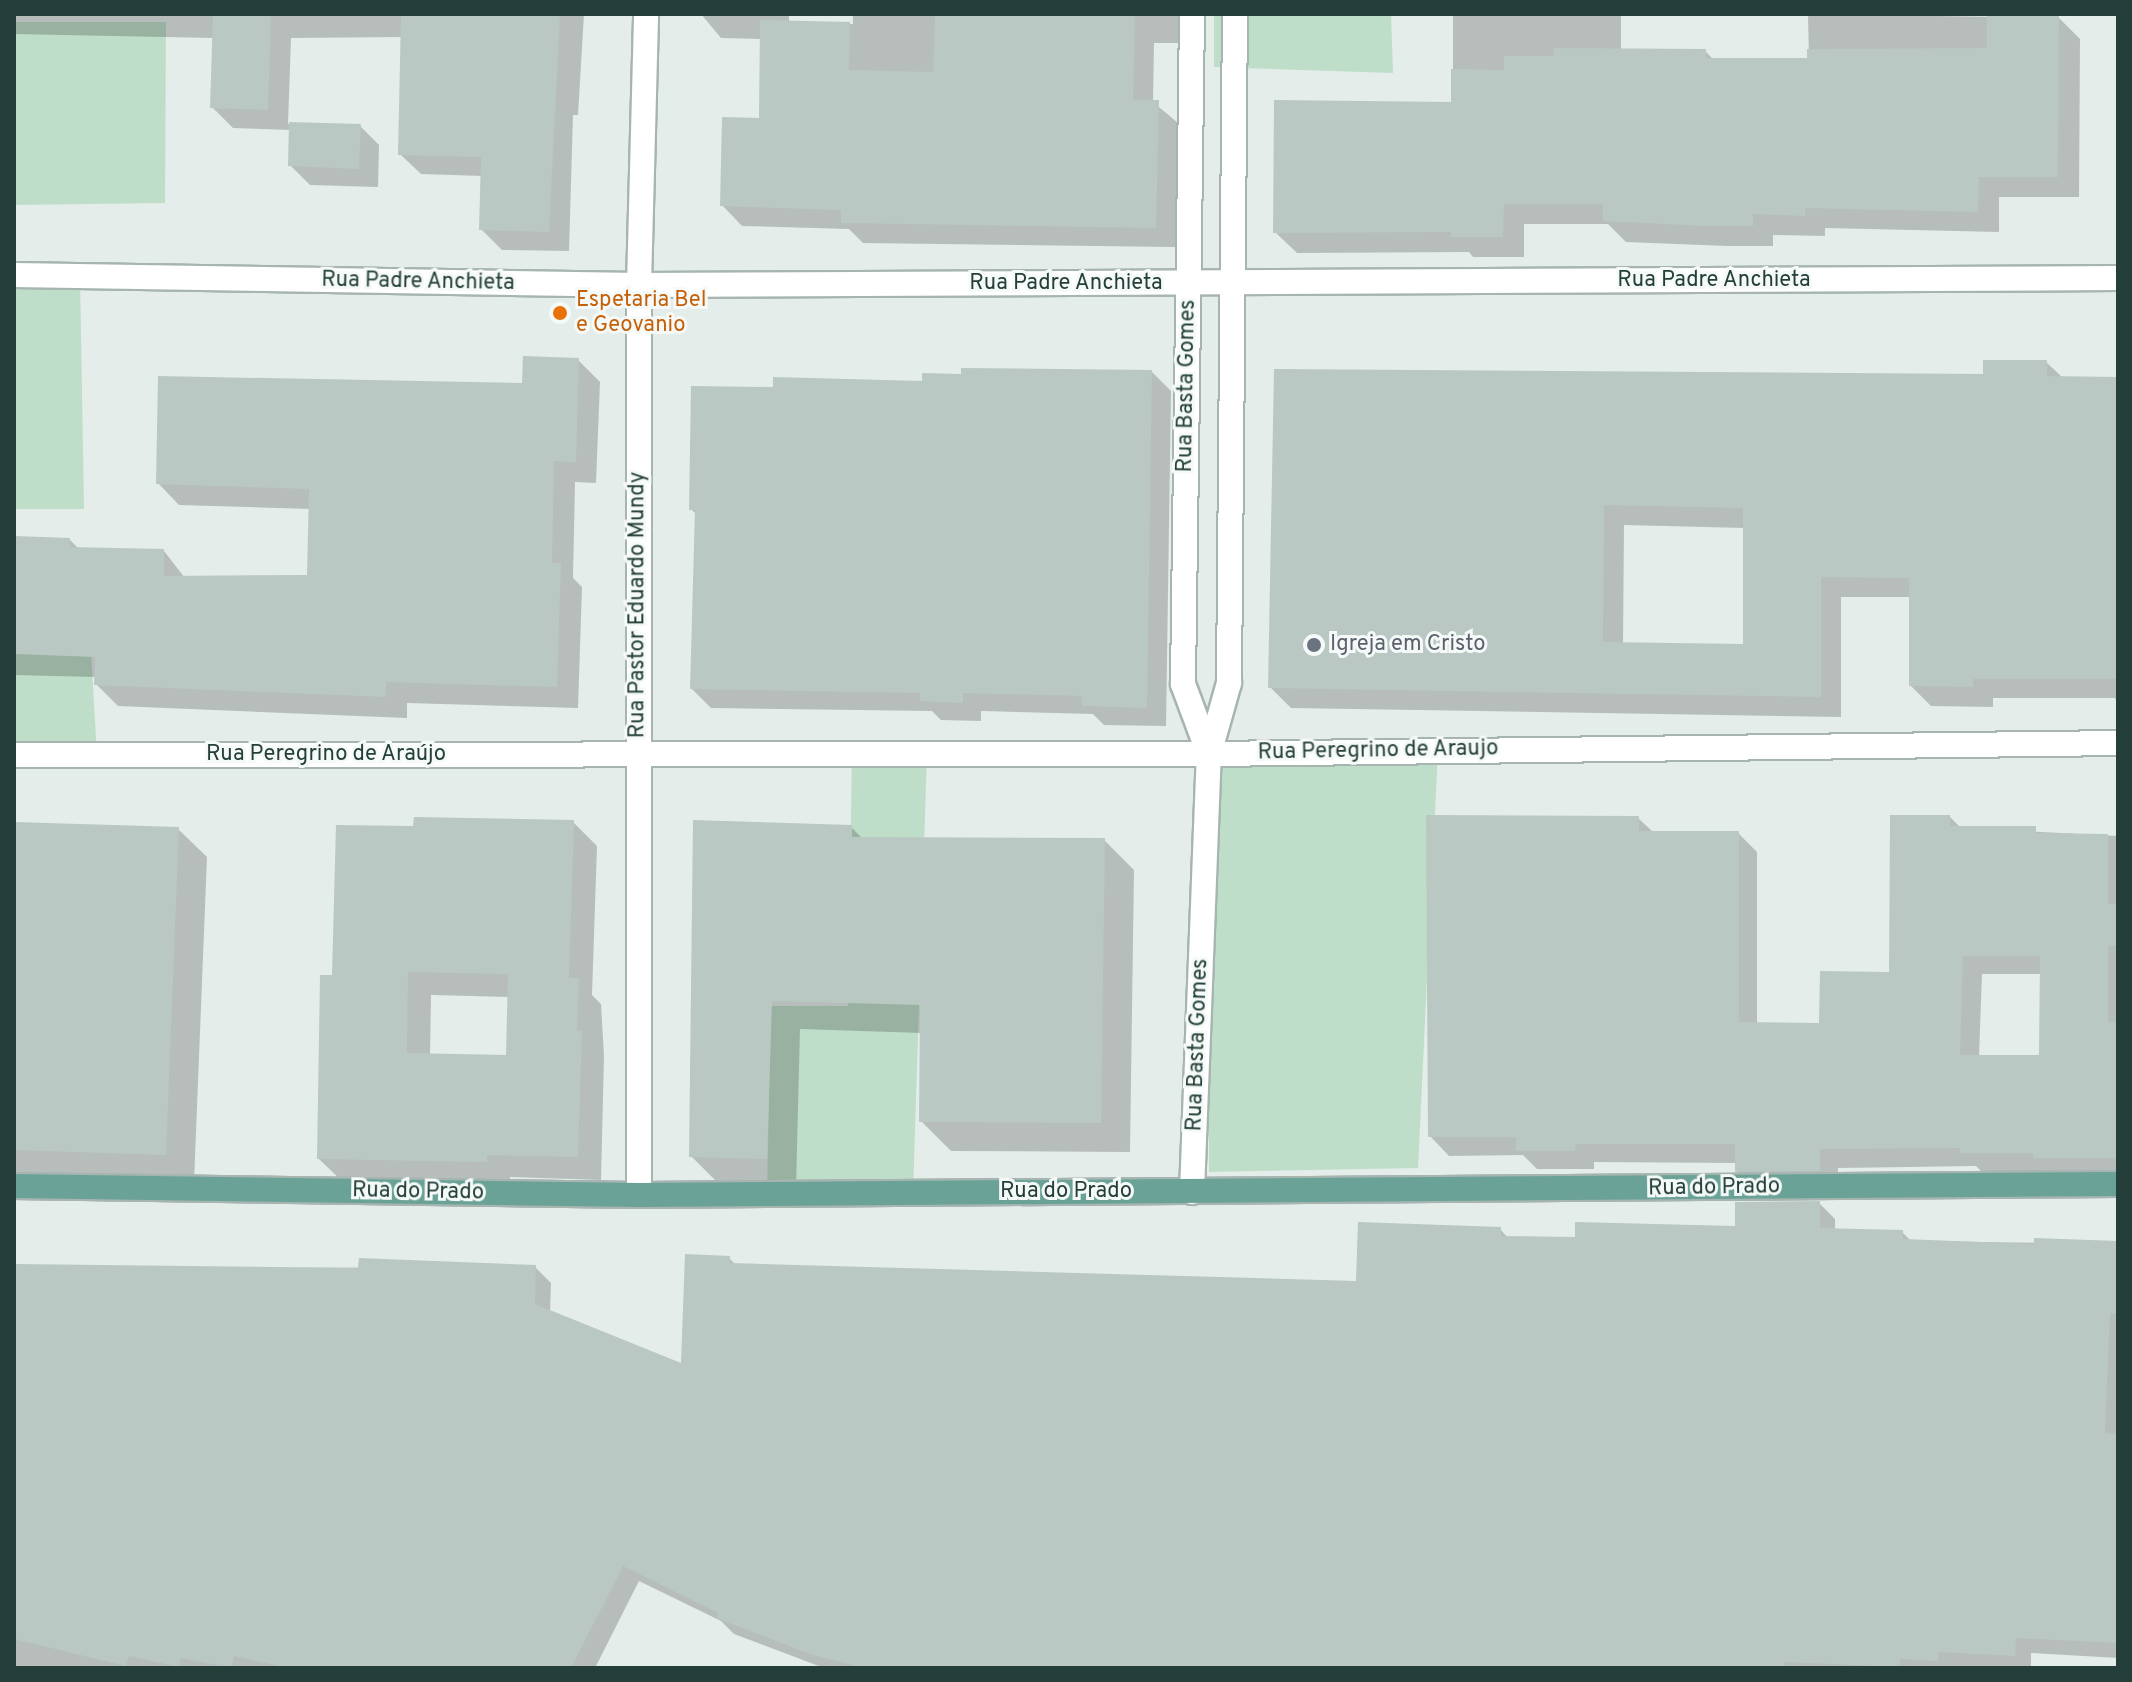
<!DOCTYPE html>
<html>
<head>
<meta charset="utf-8">
<style>
  body { margin:0 }
  #map { position:relative; width:2132px; height:1682px; overflow:hidden; background:#e4edea; font-family:Overpass,sans-serif }
  div>[style] { position:absolute }
  .green>* { inset:0; background:#bedec9 }
  .shadow>* { inset:0; background:#0003 }
  .building>* { inset:0; background:#b9c8c3 }
  .roads { filter:drop-shadow(2px 0 #a7b5b1) drop-shadow(-2px 0 #a7b5b1) drop-shadow(0 2px #a7b5b1) drop-shadow(0 -2px #a7b5b1) }
  .street>* { height:24px; margin:-12px; padding:0 12px; transform-origin:12px; border-radius:12px; background:#fff }
  .primary>* { height:24px; margin:-12px; padding:0 12px; transform-origin:12px; border-radius:12px; background:#6aa297 }
  .dots>* { width:22px; height:22px; translate:-50% -50%; box-sizing:border-box; border:4px solid #f5faf8; border-radius:50% }
  span { translate:-50% -50%; white-space:nowrap; text-align:center; line-height:1.15; -webkit-text-stroke:6px #f5faf8; paint-order:stroke }
  .street-label { font-size:22px; color:#243f39 }
  .food-label { font-size:22px; color:#c56008 }
  .left { translate:0 -50%; text-align:left }
  .worship-label { font-size:22px; color:#5b616d }
  .frame { position:absolute; inset:0; border:16px solid #243f39; pointer-events:none }
</style>
</head>
<body>
<div id="map">
  <div class="green">
    <i style="clip-path:polygon(1214px 14px,1391px 14px,1393px 73px,1214px 67px)"></i>
    <i style="clip-path:polygon(14px 22px,166px 22px,165px 203px,14px 205px)"></i>
    <i style="clip-path:polygon(14px 275px,80px 276px,84px 509px,14px 509px)"></i>
    <i style="clip-path:polygon(14px 652px,91px 653px,97px 755px,14px 755px)"></i>
    <i style="clip-path:polygon(1438px 749px,1418px 1168px,1209px 1172px,1209px 754px)"></i>
    <i style="clip-path:polygon(852px 752px,927px 753px,913px 1194px,767px 1194px,771px 1006px,848px 1006px)"></i>
  </div>
  <div class="shadow">
    <i style="clip-path:polygon(14px 14px,584px 14px,578px 115px,573px 115px,569px 251px,502px 250px,481px 229px,483px 176px,421px 174px,400px 154px,402px 37px,291px 38px,288px 124px,360px 126px,379px 145px,378px 187px,310px 185px,290px 165px,291px 130px,233px 128px,212px 107px,214px 38px,14px 34px)"></i>
    <i style="clip-path:polygon(701px 14px,789px 14px,789px 23px,853px 24px,853px 14px,1179px 14px,1179px 43px,1154px 43px,1153px 102px,1178px 123px,1175px 247px,863px 243px,849px 229px,742px 226px,722px 205px,761px 120px,762px 39px,721px 38px)"></i>
    <i style="clip-path:polygon(1453px 14px,1621px 14px,1621px 49px,1705px 51px,1714px 60px,1809px 60px,1808px 14px,2059px 18px,2080px 39px,2079px 197px,1999px 197px,1999px 232px,1825px 228px,1825px 236px,1773px 235px,1773px 246px,1727px 246px,1626px 242px,1608px 224px,1524px 224px,1524px 257px,1473px 257px,1469px 252px,1297px 253px,1275px 232px,1453px 104px)"></i>
    <i style="clip-path:polygon(578px 360px,600px 382px,596px 483px,575px 482px,573px 578px,582px 587px,578px 708px,407px 703px,407px 718px,118px 706px,96px 684px,96px 677px,14px 675px,14px 538px,70px 540px,79px 549px,164px 551px,185px 578px,308px 577px,310px 509px,179px 505px,158px 483px,524px 385px)"></i>
    <i style="clip-path:polygon(evenodd,2046px 362px,2063px 378px,2118px 379px,2118px 704px,2115px 698px,1993px 698px,1993px 707px,1931px 706px,1911px 686px,1911px 597px,1841px 597px,1841px 717px,1291px 708px,1270px 687px,1276px 371px,1985px 376px,2046px 362px,1624px 525px,1745px 528px,1745px 646px,1623px 644px,1624px 525px)"></i>
    <i style="clip-path:polygon(1152px 372px,1171px 391px,1166px 726px,1104px 725px,1093px 714px,981px 711px,981px 721px,941px 720px,932px 711px,711px 708px,692px 689px,697px 515px,691px 509px,775px 389px)"></i>
    <i style="clip-path:polygon(evenodd,1950px 817px,1961px 828px,2118px 836px,2118px 1176px,1981px 1171px,1976px 1166px,1838px 1168px,1838px 1190px,1757px 1190px,1737px 1171px,1737px 1163px,1594px 1162px,1594px 1169px,1537px 1169px,1523px 1155px,1449px 1156px,1430px 1136px,1638px 818px,1654px 833px,1738px 833px,1757px 852px,1757px 1024px,1821px 1025px,1891px 974px,1950px 817px,1982px 974px,2042px 974px,2041px 1057px,1979px 1057px,1982px 974px)"></i>
    <i style="clip-path:polygon(evenodd,573px 822px,597px 846px,592px 995px,601px 1004px,604px 1056px,601px 1180px,510px 1177px,510px 1185px,343px 1182px,319px 1159px,334px 977px,415px 828px,573px 822px,431px 995px,510px 997px,508px 1057px,430px 1056px,431px 995px)"></i>
    <i style="clip-path:polygon(14px 824px,178px 829px,207px 857px,194px 1182px,14px 1178px)"></i>
    <i style="clip-path:polygon(851px 827px,863px 839px,1104px 840px,1134px 870px,1130px 1152px,951px 1151px,921px 1121px,922px 1033px,800px 1029px,796px 1188px,721px 1186px,691px 1156px)"></i>
    <i style="clip-path:polygon(1819px 1203px,1835px 1219px,1835px 1230px,1902px 1232px,1911px 1241px,2118px 1244px,2118px 1658px,2031px 1653px,2031px 1668px,824px 1668px,734px 1634px,721px 1621px,639px 1581px,596px 1666px,608px 1668px,14px 1668px,14px 1269px,535px 1267px,551px 1283px,550px 1313px,683px 1366px,729px 1258px,736px 1265px,1358px 1283px,1500px 1229px,1508px 1238px,1577px 1239px,1737px 1228px)"></i>
  </div>
  <div class="building">
    <i style="clip-path:polygon(213px 14px,271px 14px,268px 110px,210px 108px)"></i>
    <i style="clip-path:polygon(401px 14px,560px 14px,549px 232px,479px 230px,481px 157px,398px 155px)"></i>
    <i style="clip-path:polygon(935px 14px,1135px 14px,1133px 100px,1159px 100px,1156px 228px,841px 223px,841px 210px,720px 206px,722px 117px,759px 118px,760px 20px,850px 22px,849px 70px,933px 72px)"></i>
    <i style="clip-path:polygon(1987px 16px,2059px 16px,2058px 177px,1979px 177px,1978px 212px,1805px 208px,1805px 216px,1753px 214px,1753px 226px,1705px 226px,1603px 221px,1603px 204px,1504px 204px,1503px 237px,1450px 237px,1451px 232px,1273px 233px,1274px 100px,1451px 102px,1451px 69px,1504px 70px,1504px 56px,1554px 56px,1554px 48px,1706px 49px,1706px 58px,1807px 58px,1807px 49px,1987px 48px)"></i>
    <i style="clip-path:polygon(289px 122px,361px 124px,359px 169px,288px 166px)"></i>
    <i style="clip-path:polygon(523px 356px,579px 358px,576px 462px,554px 461px,552px 563px,561px 563px,557px 687px,386px 682px,386px 697px,94px 685px,95px 657px,14px 654px,14px 536px,70px 538px,70px 547px,164px 549px,164px 576px,307px 575px,309px 489px,156px 484px,158px 376px,522px 383px)"></i>
    <i style="clip-path:polygon(evenodd,1983px 360px,2047px 360px,2047px 376px,2118px 377px,2118px 679px,1973px 679px,1973px 687px,1909px 686px,1909px 578px,1821px 577px,1821px 697px,1268px 688px,1274px 369px,1983px 374px,1983px 360px,1604px 505px,1743px 508px,1743px 644px,1603px 642px,1604px 505px)"></i>
    <i style="clip-path:polygon(961px 368px,1152px 370px,1147px 708px,1082px 706px,1082px 696px,963px 693px,963px 703px,920px 701px,920px 693px,690px 689px,695px 510px,689px 510px,691px 386px,773px 387px,773px 377px,922px 381px,922px 373px,961px 374px)"></i>
    <i style="clip-path:polygon(evenodd,1426px 815px,1639px 816px,1639px 831px,1739px 831px,1739px 1022px,1819px 1023px,1820px 971px,1889px 972px,1890px 815px,1950px 815px,1950px 826px,2036px 826px,2036px 833px,2108px 834px,2108px 904px,2118px 904px,2118px 945px,2108px 946px,2108px 1022px,2118px 1022px,2118px 1158px,2033px 1158px,2033px 1153px,1960px 1153px,1960px 1148px,1820px 1149px,1820px 1171px,1735px 1172px,1735px 1144px,1576px 1144px,1575px 1151px,1516px 1151px,1516px 1137px,1428px 1137px,1426px 815px,1963px 956px,2040px 956px,2039px 1055px,1960px 1055px,1963px 956px)"></i>
    <i style="clip-path:polygon(evenodd,414px 817px,574px 820px,569px 978px,579px 978px,577px 1031px,582px 1031px,578px 1157px,487px 1155px,487px 1162px,317px 1159px,320px 975px,332px 975px,336px 825px,413px 826px,414px 817px,408px 972px,508px 974px,506px 1055px,407px 1053px,408px 972px)"></i>
    <i style="clip-path:polygon(693px 820px,852px 825px,852px 837px,1105px 838px,1101px 1123px,919px 1122px,920px 1005px,772px 1001px,767px 1159px,689px 1157px)"></i>
    <i style="clip-path:polygon(14px 822px,179px 827px,166px 1155px,14px 1150px)"></i>
    <i style="clip-path:polygon(1820px 1201px,1820px 1228px,1903px 1230px,1903px 1239px,2034px 1244px,2034px 1238px,2118px 1241px,2118px 1313px,2110px 1313px,2105px 1433px,2118px 1434px,2118px 1643px,2016px 1638px,2015px 1656px,1938px 1652px,1938px 1661px,1900px 1659px,1899px 1667px,1785px 1662px,1784px 1668px,864px 1668px,813px 1655px,716px 1618px,718px 1613px,623px 1566px,571px 1668px,287px 1668px,234px 1656px,231px 1668px,181px 1658px,179px 1667px,129px 1656px,126px 1666px,14px 1639px,14px 1264px,358px 1268px,359px 1258px,536px 1265px,535px 1304px,681px 1363px,685px 1254px,730px 1256px,730px 1263px,1356px 1281px,1358px 1222px,1501px 1227px,1501px 1236px,1575px 1237px,1575px 1222px,1735px 1226px,1735px 1202px)"></i>
  </div>
  <div class="roads">
    <div class="street">
      <i style="left:1192px;top:14px;width:670px;rotate:90.77deg"></i>
      <i style="left:1183px;top:684px;width:75px;rotate:69.6deg"></i>
      <i style="left:14px;top:275px;width:625px;rotate:0.92deg"></i>
      <i style="left:639px;top:285px;width:1479px;rotate:-0.27deg"></i>
      <i style="left:14px;top:755px;width:1195px;rotate:-0.05deg"></i>
      <i style="left:1209px;top:754px;width:909px;rotate:-0.69deg"></i>
      <i style="left:1192px;top:1192px;width:438px;rotate:-87.8deg"></i>
      <i style="left:1209px;top:754px;width:74px;rotate:-74.3deg"></i>
      <i style="left:1229px;top:683px;width:669px;rotate:-89.49deg"></i>
      <i style="left:639px;top:1195px;width:910px;rotate:-90deg"></i>
      <i style="left:639px;top:285px;width:271px;rotate:-88.5deg"></i>
    </div>
    <div class="primary">
      <i style="left:14px;top:1186px;width:625px;rotate:0.83deg"></i>
      <i style="left:639px;top:1195px;width:1479px;rotate:-0.43deg"></i>
    </div>
  </div>
  <div class="dots">
    <i style="left:560px;top:313px;background:#e8710a"></i>
    <i style="left:1314px;top:645px;background:#6b7280"></i>
  </div>
  <div class="street-label">
    <span style="left:1714px;top:281px">Rua Padre Anchieta</span>
    <span style="left:418px;top:282px;rotate:1deg">Rua Padre Anchieta</span>
    <span style="left:1066px;top:284px">Rua Padre Anchieta</span>
    <span style="left:1187px;top:386px;rotate:-89deg">Rua Basta Gomes</span>
    <span style="left:638px;top:605px;rotate:-90deg">Rua Pastor Eduardo Mundy</span>
    <span style="left:1378px;top:751px;rotate:-1deg">Rua Peregrino de Araujo</span>
    <span style="left:326px;top:755px">Rua Peregrino de Araújo</span>
    <span style="left:1198px;top:1045px;rotate:-88deg">Rua Basta Gomes</span>
    <span style="left:1714px;top:1188px;rotate:-1deg">Rua do Prado</span>
    <span style="left:418px;top:1192px;rotate:1deg">Rua do Prado</span>
    <span style="left:1066px;top:1192px">Rua do Prado</span>
  </div>
  <div class="food-label">
    <span class="left" style="left:576px;top:313px">Espetaria Bel<br>e Geovanio</span>
  </div>
  <div class="worship-label">
    <span class="left" style="left:1330px;top:645px">Igreja em Cristo</span>
  </div>
  <div class="frame"></div>
</div>
</body>
</html>
